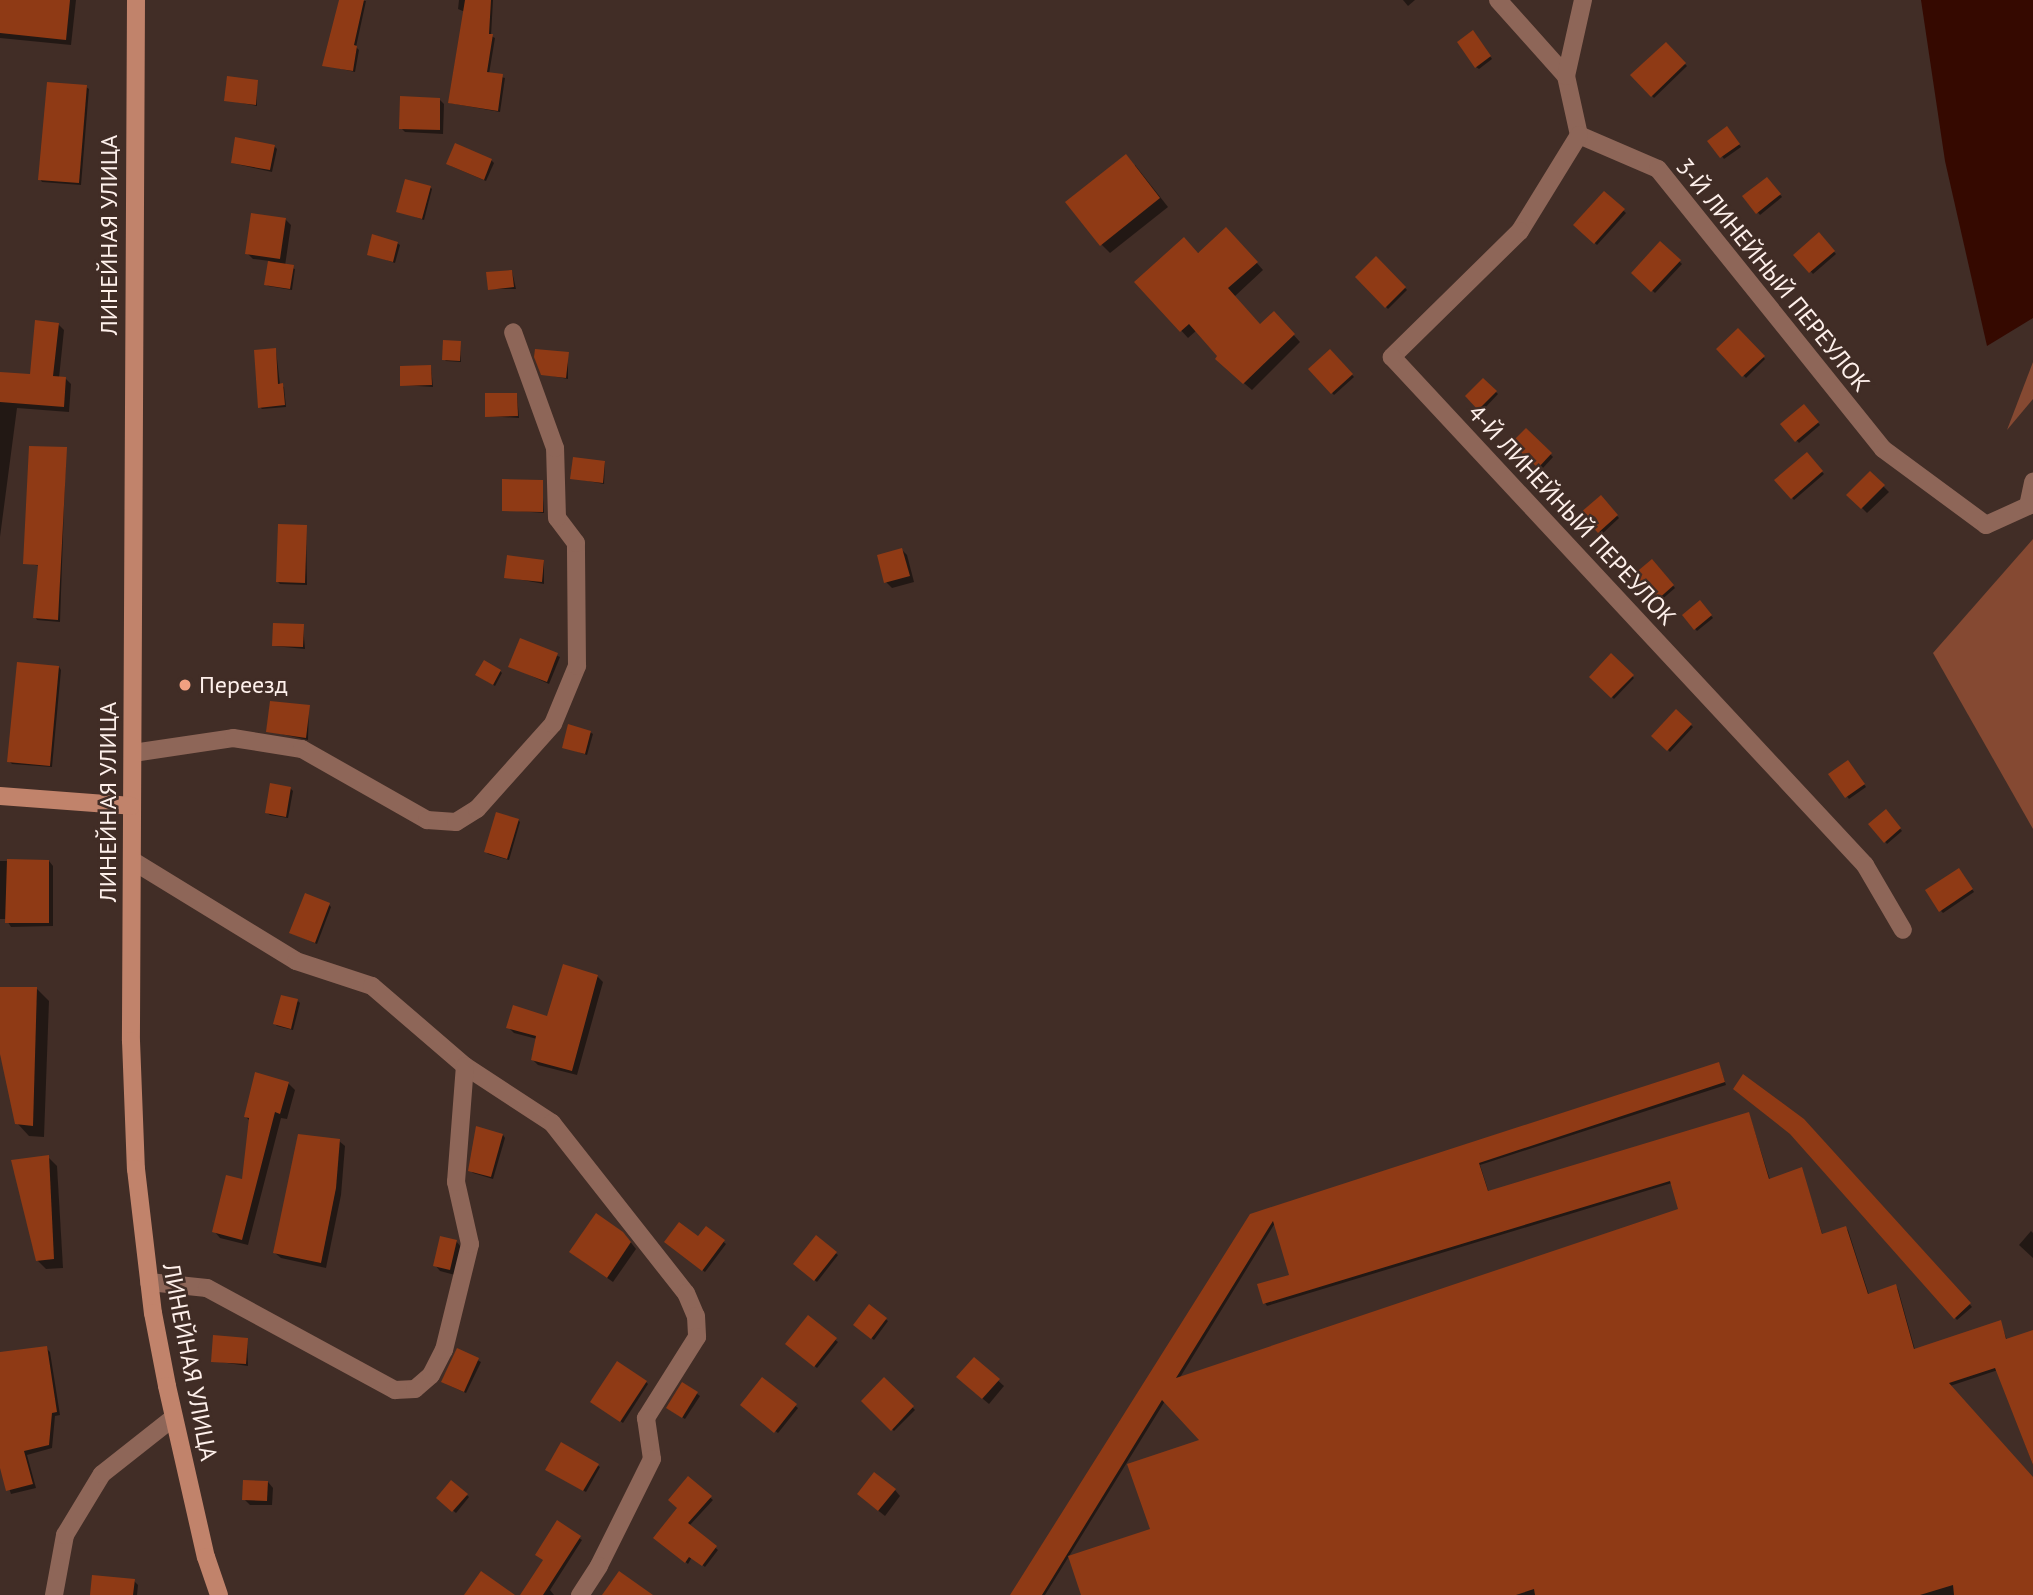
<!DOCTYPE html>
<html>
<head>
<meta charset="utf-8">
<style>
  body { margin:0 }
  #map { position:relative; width:2033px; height:1595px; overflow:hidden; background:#412d26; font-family:"PT Sans",sans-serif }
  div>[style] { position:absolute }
  .green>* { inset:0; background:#854932 }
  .water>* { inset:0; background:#350900 }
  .shadow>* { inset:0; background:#0007 }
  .building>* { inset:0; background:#8f3a15 }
  .street>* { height:18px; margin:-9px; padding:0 9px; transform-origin:9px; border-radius:9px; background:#8e6658 }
  .secondary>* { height:18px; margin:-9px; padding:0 9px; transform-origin:9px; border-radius:9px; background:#c1836b }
  .dots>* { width:19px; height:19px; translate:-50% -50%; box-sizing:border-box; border:4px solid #412d26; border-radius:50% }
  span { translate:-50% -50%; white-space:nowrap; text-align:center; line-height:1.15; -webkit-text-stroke:5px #412d26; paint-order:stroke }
  .street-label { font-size:24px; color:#fef0eb }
  .poi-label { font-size:24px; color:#fef0eb }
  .left { translate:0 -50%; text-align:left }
</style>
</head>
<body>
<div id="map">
  <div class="green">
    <i style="clip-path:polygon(2033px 362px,2033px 399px,2007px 430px)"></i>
    <i style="clip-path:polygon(2033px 539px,2033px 829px,1933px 653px)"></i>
  </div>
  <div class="water">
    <i style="clip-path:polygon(1921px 0,2033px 0,2033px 318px,1987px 346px,1945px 161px)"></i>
  </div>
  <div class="shadow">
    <i style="clip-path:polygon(0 0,76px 0,71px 45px,0 38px)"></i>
    <i style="clip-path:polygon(341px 0,366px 1px,356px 47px,359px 50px,355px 72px,324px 65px)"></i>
    <i style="clip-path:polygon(459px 0,493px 0,491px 36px,495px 38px,489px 74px,505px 78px,500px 112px,450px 103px,465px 12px,458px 9px)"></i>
    <i style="clip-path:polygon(1403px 0,1415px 0,1408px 6px)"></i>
    <i style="clip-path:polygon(1475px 35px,1492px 59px,1479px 69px,1476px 67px)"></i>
    <i style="clip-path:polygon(1665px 44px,1687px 66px,1654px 98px,1632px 75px)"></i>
    <i style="clip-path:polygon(257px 81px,257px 106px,226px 100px)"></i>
    <i style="clip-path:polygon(86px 87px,89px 89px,81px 185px,42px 182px,40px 179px)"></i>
    <i style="clip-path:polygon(440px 100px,444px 104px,443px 134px,405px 132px,401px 128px)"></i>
    <i style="clip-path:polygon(1729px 131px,1741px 147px,1724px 159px,1710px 141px)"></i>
    <i style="clip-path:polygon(274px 146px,277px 149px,272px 172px,232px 163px)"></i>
    <i style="clip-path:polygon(491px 160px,494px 163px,486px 181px,451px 166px)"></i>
    <i style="clip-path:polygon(1135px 165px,1168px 207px,1110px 253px,1101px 244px)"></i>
    <i style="clip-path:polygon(1767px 179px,1782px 197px,1760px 215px,1745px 197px)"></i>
    <i style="clip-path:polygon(430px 187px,432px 189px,424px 220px,398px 211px)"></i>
    <i style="clip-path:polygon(1604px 193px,1626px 213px,1597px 245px,1575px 225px)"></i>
    <i style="clip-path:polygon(285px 219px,291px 225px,285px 266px,295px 269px,292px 290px,268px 286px,266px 284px,270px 261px,253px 259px,247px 253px)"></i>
    <i style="clip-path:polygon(1819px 235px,1836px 254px,1813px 274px,1796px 255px)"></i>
    <i style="clip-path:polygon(1233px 236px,1263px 270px,1234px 297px,1260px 326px,1281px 321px,1300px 342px,1252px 390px,1224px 366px,1220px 356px,1197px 330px,1188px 338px,1137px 282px)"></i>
    <i style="clip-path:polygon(397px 243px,400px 245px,395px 263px,369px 254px)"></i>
    <i style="clip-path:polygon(1660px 243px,1682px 264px,1655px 293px,1633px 273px)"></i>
    <i style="clip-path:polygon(1376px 258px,1407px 290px,1388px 309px,1357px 277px)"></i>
    <i style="clip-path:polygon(512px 271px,516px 289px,489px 289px)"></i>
    <i style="clip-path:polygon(58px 324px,64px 330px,59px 378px,65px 378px,71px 384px,69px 412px,17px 408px,0 537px,0 374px,31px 376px)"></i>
    <i style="clip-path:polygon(1738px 330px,1765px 359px,1746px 378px,1718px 349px)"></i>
    <i style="clip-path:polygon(460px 343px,461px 362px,446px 361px,444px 359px)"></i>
    <i style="clip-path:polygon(276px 350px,280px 385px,284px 387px,286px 407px,262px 409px,260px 407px)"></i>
    <i style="clip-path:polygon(1330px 351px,1354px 377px,1334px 395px,1310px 369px)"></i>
    <i style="clip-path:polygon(568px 354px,568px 379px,542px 374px)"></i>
    <i style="clip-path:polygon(431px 367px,433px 387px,402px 385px)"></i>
    <i style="clip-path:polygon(1483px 380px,1498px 394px,1482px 411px,1467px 396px)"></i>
    <i style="clip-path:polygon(517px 394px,519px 418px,487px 416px)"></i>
    <i style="clip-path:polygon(1804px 406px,1820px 425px,1799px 443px,1782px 424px)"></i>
    <i style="clip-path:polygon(1526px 430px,1553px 457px,1542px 469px,1514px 443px)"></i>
    <i style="clip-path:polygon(66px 449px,60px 622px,37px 620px,35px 617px,40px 566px,25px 563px)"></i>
    <i style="clip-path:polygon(1806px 455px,1824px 474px,1794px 500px,1777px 480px)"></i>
    <i style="clip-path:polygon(605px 462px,604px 484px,572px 478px)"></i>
    <i style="clip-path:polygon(1870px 473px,1889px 492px,1867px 513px,1849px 495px)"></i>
    <i style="clip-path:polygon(542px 482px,544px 513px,504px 510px)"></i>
    <i style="clip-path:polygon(1601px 498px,1619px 518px,1602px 534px,1583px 514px)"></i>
    <i style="clip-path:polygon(306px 527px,307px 585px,280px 584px,277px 581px)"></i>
    <i style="clip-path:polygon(902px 550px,907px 555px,914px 582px,892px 588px,886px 582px)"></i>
    <i style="clip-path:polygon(544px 561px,544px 584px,506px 577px)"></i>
    <i style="clip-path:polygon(1652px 561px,1675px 588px,1659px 602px,1636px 575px)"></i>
    <i style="clip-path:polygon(1700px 603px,1713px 618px,1697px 631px,1684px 616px)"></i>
    <i style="clip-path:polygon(303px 626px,305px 649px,274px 646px)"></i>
    <i style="clip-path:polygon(521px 640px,560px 657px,549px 684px,510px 666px)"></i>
    <i style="clip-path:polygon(1612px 656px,1634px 678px,1614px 699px,1591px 677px)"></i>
    <i style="clip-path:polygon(59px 667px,61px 670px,52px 767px,12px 764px,9px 761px)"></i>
    <i style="clip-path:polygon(500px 671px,502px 673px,495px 686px,480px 677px)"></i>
    <i style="clip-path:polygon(309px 707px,308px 740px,268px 731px)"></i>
    <i style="clip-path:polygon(1676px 712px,1693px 727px,1670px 752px,1654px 736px)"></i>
    <i style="clip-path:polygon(590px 732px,593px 734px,587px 755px,564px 747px)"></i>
    <i style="clip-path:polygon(1850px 764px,1866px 787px,1849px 799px,1830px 775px)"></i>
    <i style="clip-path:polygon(290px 788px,293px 791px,288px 818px,270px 815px,267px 813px)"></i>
    <i style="clip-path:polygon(1886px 812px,1902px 831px,1887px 844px,1871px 824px)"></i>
    <i style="clip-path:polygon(518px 820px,520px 822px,509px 860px,488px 854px,486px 851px)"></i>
    <i style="clip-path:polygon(0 861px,49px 861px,53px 866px,53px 926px,11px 927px,6px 919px,0 919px)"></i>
    <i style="clip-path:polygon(1961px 872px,1974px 892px,1943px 913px,1941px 911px)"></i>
    <i style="clip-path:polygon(329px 905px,331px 907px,317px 944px,294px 934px)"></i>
    <i style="clip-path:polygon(597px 976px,603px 982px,577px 1075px,538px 1065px,533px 1060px,537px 1039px,514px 1033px,508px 1027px,548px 1018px)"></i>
    <i style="clip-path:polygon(0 989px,37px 989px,49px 1001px,44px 1137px,29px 1136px,17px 1123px,0 1046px)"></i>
    <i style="clip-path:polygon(298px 1001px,300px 1003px,293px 1030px,277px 1026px,275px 1024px)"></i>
    <i style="clip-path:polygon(evenodd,1719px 1064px,1726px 1085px,1480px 1165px,1489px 1193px,1749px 1114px,1770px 1180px,1801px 1169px,1823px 1236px,1845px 1228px,1848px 1230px,1869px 1295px,1895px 1286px,1898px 1289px,1915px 1350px,2000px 1322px,2007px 1340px,2033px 1332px,2033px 1465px,1998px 1370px,1950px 1386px,2033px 1479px,2033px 1595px,1083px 1595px,1152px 1530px,1203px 1441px,1165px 1401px,1045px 1595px,1011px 1595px,1251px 1215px,1719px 1064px,1672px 1183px,1681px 1210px,1179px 1379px,1275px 1223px,1291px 1276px,1265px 1303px,1267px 1306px,1672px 1183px)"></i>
    <i style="clip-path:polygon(288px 1083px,295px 1090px,287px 1119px,281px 1118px,248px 1245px,220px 1238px,214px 1231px,243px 1181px,250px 1121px,246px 1117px)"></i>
    <i style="clip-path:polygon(1806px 1123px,1972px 1307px,1957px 1320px,1793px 1135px)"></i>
    <i style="clip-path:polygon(503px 1135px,505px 1138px,493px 1179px,473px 1173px,470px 1170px)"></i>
    <i style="clip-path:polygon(339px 1141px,345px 1146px,341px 1195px,326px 1268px,281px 1258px,275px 1253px)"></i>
    <i style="clip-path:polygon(48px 1157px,57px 1166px,63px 1268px,46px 1269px,37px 1260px)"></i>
    <i style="clip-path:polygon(707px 1228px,726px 1244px,705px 1272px,668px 1244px,698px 1239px)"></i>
    <i style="clip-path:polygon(2031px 1231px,2033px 1233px,2033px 1258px,2019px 1245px)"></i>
    <i style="clip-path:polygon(816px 1238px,838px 1255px,817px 1282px,795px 1264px)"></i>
    <i style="clip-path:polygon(629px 1240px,636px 1249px,613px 1282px,577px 1257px)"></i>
    <i style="clip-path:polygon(456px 1241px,461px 1247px,455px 1275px,440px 1271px,435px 1265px)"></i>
    <i style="clip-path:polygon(869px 1306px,888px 1321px,874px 1340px,857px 1327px)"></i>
    <i style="clip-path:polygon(808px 1318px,838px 1342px,817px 1368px,787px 1344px)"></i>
    <i style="clip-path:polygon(247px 1340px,248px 1366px,213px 1361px)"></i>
    <i style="clip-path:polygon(46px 1348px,50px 1352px,60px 1415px,55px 1416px,52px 1448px,27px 1455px,36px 1488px,11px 1494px,0 1461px,0 1378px)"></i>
    <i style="clip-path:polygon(458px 1350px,481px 1362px,466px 1393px,446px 1384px)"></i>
    <i style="clip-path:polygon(974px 1359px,1004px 1386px,989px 1404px,964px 1383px)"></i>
    <i style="clip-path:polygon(884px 1379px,915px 1410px,894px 1431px,863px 1401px)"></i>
    <i style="clip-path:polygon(763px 1380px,798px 1408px,778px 1433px,744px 1408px)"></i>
    <i style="clip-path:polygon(646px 1382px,648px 1384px,623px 1423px,594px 1404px)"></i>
    <i style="clip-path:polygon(683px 1384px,700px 1396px,685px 1419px,670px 1410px)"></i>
    <i style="clip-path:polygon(597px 1465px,600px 1467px,586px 1492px,550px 1472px)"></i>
    <i style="clip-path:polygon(688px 1479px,713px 1500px,689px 1526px,718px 1550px,705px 1567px,692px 1557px,688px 1564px,656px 1538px,679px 1508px)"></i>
    <i style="clip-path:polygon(268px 1482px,273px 1488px,272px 1505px,250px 1505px,244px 1499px)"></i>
    <i style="clip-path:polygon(452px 1482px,469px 1497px,456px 1513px,438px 1498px)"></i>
    <i style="clip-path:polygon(895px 1490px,900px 1496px,885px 1516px,865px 1500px)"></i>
    <i style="clip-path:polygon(558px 1523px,582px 1540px,550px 1590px,554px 1595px,523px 1595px,545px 1560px)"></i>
    <i style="clip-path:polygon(134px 1581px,138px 1585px,137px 1595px,92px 1595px)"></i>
  </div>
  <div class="building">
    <i style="clip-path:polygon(0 0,70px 0,66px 40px,0 33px)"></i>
    <i style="clip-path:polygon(339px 0,364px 0,354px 45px,357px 46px,353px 71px,322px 66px)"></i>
    <i style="clip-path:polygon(465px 0,491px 0,489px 34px,493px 34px,487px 72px,503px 74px,498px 111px,448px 103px)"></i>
    <i style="clip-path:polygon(1473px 30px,1491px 56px,1475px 68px,1457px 42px)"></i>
    <i style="clip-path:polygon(1666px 42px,1686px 63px,1651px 97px,1630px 75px)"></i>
    <i style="clip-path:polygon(227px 76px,258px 80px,256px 105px,224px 101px)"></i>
    <i style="clip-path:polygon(47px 82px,87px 85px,79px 183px,38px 180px)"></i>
    <i style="clip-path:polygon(400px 96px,440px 98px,440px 130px,399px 129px)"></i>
    <i style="clip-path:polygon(1727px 126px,1740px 144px,1720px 158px,1707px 141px)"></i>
    <i style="clip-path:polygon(235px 137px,275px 145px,270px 170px,231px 163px)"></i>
    <i style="clip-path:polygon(455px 143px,492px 159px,484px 180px,446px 164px)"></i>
    <i style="clip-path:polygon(1126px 154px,1160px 198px,1100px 246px,1065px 202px)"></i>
    <i style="clip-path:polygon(1767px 177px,1781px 194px,1756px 214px,1742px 196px)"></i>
    <i style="clip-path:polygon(405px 179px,431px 186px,422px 219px,396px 212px)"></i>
    <i style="clip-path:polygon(1604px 191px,1625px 209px,1594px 244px,1573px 225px)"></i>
    <i style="clip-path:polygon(251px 213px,286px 218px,280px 259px,245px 254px)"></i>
    <i style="clip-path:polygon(1226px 227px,1258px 262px,1228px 288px,1260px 324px,1274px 311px,1295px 334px,1243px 384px,1215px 359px,1217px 356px,1189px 324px,1180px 332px,1134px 282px,1184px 237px,1198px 253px)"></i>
    <i style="clip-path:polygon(1819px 232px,1835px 251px,1809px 273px,1793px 255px)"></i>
    <i style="clip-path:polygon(372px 234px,398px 242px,393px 262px,367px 255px)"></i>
    <i style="clip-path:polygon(1660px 241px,1681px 260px,1651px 292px,1631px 273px)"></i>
    <i style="clip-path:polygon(1376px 256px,1406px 287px,1385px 308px,1355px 277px)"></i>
    <i style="clip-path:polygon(268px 261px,294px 265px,290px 289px,264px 285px)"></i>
    <i style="clip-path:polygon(512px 270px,514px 287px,488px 290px,486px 272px)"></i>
    <i style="clip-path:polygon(35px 320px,59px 323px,53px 376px,66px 377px,64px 407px,0 402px,0 372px,30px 374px)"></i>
    <i style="clip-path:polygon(1738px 328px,1765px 356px,1742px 377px,1716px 349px)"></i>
    <i style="clip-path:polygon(443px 340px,461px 341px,460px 361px,442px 360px)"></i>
    <i style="clip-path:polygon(276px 348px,278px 384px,283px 383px,285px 405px,258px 408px,254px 350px)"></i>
    <i style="clip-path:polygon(535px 349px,569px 352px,566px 378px,541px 375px,534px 357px)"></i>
    <i style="clip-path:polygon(1330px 349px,1353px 374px,1331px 394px,1308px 369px)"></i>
    <i style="clip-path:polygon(431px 365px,432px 385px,400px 386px,400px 366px)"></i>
    <i style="clip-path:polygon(1483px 378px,1497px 391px,1478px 410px,1465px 396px)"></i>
    <i style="clip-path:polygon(485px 393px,517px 393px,518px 416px,485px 417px)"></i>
    <i style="clip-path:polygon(1804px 404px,1819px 422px,1795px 442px,1780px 424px)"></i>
    <i style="clip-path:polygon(1526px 428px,1552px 453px,1538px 468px,1511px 443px)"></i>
    <i style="clip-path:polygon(29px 446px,67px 447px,58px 620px,33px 618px,38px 565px,23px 564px)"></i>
    <i style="clip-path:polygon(1807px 452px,1823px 471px,1791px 499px,1774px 480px)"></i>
    <i style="clip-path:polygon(573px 457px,605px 461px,603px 483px,570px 479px)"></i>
    <i style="clip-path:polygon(1870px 471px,1885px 485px,1861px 509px,1846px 495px)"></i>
    <i style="clip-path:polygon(502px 479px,543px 480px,543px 512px,502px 511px)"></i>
    <i style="clip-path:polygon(1601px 495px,1618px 515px,1598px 533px,1580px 513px)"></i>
    <i style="clip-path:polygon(278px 524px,307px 525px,305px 583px,276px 582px)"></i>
    <i style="clip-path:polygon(902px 548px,910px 576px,884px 583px,877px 555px)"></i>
    <i style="clip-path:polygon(507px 555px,544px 560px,542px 582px,504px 578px)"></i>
    <i style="clip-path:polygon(1652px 559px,1674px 585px,1656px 601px,1633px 575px)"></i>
    <i style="clip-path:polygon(1700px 600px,1712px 615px,1694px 630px,1682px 615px)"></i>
    <i style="clip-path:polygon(273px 623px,304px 624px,303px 647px,272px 646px)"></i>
    <i style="clip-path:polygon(520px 638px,558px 653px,547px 682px,508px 667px)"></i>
    <i style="clip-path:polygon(1611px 653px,1634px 675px,1611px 698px,1589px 677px)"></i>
    <i style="clip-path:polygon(484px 660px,501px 670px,493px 685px,475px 675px)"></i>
    <i style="clip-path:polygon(17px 662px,59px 666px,50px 766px,7px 762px)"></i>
    <i style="clip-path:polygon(270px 701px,310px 705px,306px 738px,266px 732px)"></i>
    <i style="clip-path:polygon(1676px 709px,1692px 724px,1667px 751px,1651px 736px)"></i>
    <i style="clip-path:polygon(568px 724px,591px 731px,585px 754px,562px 748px)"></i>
    <i style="clip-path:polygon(1848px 760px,1865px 784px,1845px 798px,1828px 774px)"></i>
    <i style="clip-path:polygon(270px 783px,291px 787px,286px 817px,265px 813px)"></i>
    <i style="clip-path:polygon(1886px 809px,1901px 828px,1884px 843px,1868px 824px)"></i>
    <i style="clip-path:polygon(496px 812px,519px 819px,507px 859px,484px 852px)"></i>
    <i style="clip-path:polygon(7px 859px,49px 860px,49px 923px,5px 923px)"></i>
    <i style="clip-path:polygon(1959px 868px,1973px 889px,1939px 912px,1925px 890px)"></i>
    <i style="clip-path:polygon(305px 893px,330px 903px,315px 943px,289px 933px)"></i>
    <i style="clip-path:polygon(563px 964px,598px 975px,572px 1071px,531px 1060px,536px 1036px,506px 1028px,513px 1005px,547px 1016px)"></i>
    <i style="clip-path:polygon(0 987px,37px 987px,33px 1126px,15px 1124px,0 1054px)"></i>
    <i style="clip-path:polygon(281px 995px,298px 999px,291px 1029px,273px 1024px)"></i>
    <i style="clip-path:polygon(evenodd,1719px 1062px,1725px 1082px,1479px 1163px,1488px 1191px,1749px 1112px,1769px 1179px,1802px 1167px,1822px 1234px,1846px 1226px,1868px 1294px,1896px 1284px,1914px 1349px,2001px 1320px,2006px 1339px,2033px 1330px,2033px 1465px,1995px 1368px,1949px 1383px,2033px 1477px,2033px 1595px,1954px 1595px,1953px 1585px,1920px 1595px,1535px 1595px,1534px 1589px,1516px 1595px,1081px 1595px,1068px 1556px,1150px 1529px,1127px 1464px,1199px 1440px,1162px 1400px,1042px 1595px,1010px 1595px,1250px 1214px,1719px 1062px,1670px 1181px,1678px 1209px,1176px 1378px,1273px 1221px,1289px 1275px,1257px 1284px,1263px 1304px,1670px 1181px)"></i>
    <i style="clip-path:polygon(255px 1072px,289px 1082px,280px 1114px,275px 1112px,242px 1240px,212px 1232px,226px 1175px,242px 1179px,249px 1118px,244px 1117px)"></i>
    <i style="clip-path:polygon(1743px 1074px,1804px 1119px,1971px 1303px,1954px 1319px,1790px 1134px,1733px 1089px)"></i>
    <i style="clip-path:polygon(476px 1126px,503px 1134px,491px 1177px,468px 1171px)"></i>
    <i style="clip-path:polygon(298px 1134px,340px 1139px,336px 1188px,321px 1263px,273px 1253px)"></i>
    <i style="clip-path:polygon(49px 1155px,54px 1259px,36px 1261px,11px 1160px)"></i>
    <i style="clip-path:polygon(596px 1213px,623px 1232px,631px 1242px,607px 1278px,569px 1252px)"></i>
    <i style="clip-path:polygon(679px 1222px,698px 1236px,706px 1226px,725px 1240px,702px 1271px,664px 1242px)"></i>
    <i style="clip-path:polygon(816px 1235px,837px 1252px,814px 1281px,793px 1264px)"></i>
    <i style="clip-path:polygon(440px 1236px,457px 1240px,450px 1270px,433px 1266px)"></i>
    <i style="clip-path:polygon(869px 1304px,887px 1318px,871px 1339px,853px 1325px)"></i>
    <i style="clip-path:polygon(808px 1315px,837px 1338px,814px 1367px,785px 1344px)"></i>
    <i style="clip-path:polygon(213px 1335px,248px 1338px,246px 1364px,211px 1362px)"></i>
    <i style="clip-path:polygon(47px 1346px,57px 1412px,52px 1413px,49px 1445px,24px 1451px,33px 1484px,6px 1491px,0 1468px,0 1352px)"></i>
    <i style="clip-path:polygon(457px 1348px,479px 1358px,464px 1392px,441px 1382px)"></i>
    <i style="clip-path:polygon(974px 1357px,1000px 1379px,982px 1399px,956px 1377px)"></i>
    <i style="clip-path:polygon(617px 1361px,647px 1381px,620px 1422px,590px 1402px)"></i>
    <i style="clip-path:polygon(762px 1377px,797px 1404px,774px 1433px,740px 1405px)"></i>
    <i style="clip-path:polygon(884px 1377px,914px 1406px,891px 1431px,861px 1401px)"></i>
    <i style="clip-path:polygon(682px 1382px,698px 1392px,682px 1418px,666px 1408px)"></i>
    <i style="clip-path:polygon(561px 1442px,599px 1464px,583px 1491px,545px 1470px)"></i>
    <i style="clip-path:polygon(874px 1472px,896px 1489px,878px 1511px,857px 1494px)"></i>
    <i style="clip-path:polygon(688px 1476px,712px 1496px,688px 1523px,717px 1546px,702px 1566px,689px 1557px,685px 1563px,653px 1538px,677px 1508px,668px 1500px)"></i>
    <i style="clip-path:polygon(243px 1480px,268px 1481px,267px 1501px,242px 1500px)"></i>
    <i style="clip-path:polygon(451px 1480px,468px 1494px,452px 1512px,436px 1498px)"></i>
    <i style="clip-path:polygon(557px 1520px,581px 1536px,543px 1595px,520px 1595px,543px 1560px,535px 1555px)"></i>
    <i style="clip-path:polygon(481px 1571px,515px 1595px,464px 1595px)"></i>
    <i style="clip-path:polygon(619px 1571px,653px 1595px,602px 1595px)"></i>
    <i style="clip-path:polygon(92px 1575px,135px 1579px,133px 1595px,90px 1595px)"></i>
  </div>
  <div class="street">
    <i style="left:1498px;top:0;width:102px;rotate:48.2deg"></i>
    <i style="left:1566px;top:76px;width:60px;rotate:77.6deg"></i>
    <i style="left:1579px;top:135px;width:86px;rotate:23.3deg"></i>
    <i style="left:1658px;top:169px;width:359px;rotate:51.2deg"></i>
    <i style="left:1883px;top:449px;width:128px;rotate:36.4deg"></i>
    <i style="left:1986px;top:525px;width:46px;rotate:-24.3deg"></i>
    <i style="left:2028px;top:506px;width:25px;rotate:-78deg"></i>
    <i style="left:1566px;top:76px;width:78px;rotate:-77.4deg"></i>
    <i style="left:1579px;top:135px;width:113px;rotate:121.6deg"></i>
    <i style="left:1520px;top:231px;width:180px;rotate:135.5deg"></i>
    <i style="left:1392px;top:357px;width:694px;rotate:47.04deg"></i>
    <i style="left:1865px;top:865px;width:75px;rotate:59.7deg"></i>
    <i style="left:133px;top:753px;width:101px;rotate:-8.5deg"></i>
    <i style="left:233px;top:738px;width:70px;rotate:9.1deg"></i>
    <i style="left:302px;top:749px;width:144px;rotate:29.6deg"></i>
    <i style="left:427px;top:820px;width:29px;rotate:4deg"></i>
    <i style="left:456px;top:822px;width:25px;rotate:-32deg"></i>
    <i style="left:477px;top:809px;width:114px;rotate:-48.2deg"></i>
    <i style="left:553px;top:724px;width:63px;rotate:-67.5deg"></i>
    <i style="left:577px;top:666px;width:123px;rotate:-90.5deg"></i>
    <i style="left:576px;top:543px;width:31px;rotate:-127deg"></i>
    <i style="left:557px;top:518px;width:70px;rotate:-91.6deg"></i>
    <i style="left:555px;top:448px;width:123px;rotate:-109.9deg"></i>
    <i style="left:133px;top:861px;width:191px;rotate:31.5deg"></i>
    <i style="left:296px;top:961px;width:80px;rotate:18.2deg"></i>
    <i style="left:372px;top:986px;width:123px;rotate:40.7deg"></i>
    <i style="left:465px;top:1066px;width:104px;rotate:33.2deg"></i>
    <i style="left:552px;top:1123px;width:216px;rotate:51.8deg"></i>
    <i style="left:686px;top:1293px;width:25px;rotate:67deg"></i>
    <i style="left:696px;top:1316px;width:21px;rotate:87deg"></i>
    <i style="left:697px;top:1337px;width:96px;rotate:122.2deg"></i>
    <i style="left:646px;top:1418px;width:41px;rotate:81.7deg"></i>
    <i style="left:652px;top:1459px;width:119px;rotate:116.4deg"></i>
    <i style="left:599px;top:1566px;width:35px;rotate:123deg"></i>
    <i style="left:149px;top:1282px;width:58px;rotate:5.9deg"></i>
    <i style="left:207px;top:1288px;width:214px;rotate:28.5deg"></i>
    <i style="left:395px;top:1390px;width:20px;rotate:-3deg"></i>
    <i style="left:415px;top:1389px;width:21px;rotate:-41deg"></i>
    <i style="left:431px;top:1375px;width:28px;rotate:-63deg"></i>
    <i style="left:444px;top:1350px;width:109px;rotate:-76.2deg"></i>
    <i style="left:470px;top:1244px;width:64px;rotate:-102.7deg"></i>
    <i style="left:456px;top:1182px;width:116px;rotate:-85.6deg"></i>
    <i style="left:54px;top:1595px;width:61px;rotate:-79.6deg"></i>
    <i style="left:65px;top:1535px;width:71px;rotate:-58.8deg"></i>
    <i style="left:102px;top:1474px;width:90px;rotate:-38.3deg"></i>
  </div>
  <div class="secondary">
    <i style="left:136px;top:0;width:1041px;rotate:90.28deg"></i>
    <i style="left:131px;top:1041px;width:128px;rotate:87.8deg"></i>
    <i style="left:136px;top:1169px;width:145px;rotate:83.3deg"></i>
    <i style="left:153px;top:1313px;width:74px;rotate:79.1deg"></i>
    <i style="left:167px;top:1386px;width:175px;rotate:77.2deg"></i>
    <i style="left:206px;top:1557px;width:40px;rotate:71.1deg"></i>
    <i style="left:0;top:796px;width:132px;rotate:4.3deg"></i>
  </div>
  <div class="dots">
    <i style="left:185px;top:685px;background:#f2a081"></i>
  </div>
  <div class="street-label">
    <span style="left:109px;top:235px;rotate:-90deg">ЛИНЕЙНАЯ УЛИЦА</span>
    <span style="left:1773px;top:275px;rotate:51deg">3-Й ЛИНЕЙНЫЙ ПЕРЕУЛОК</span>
    <span style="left:1572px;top:515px;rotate:47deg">4-Й ЛИНЕЙНЫЙ ПЕРЕУЛОК</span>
    <span style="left:108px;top:802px;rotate:-90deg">ЛИНЕЙНАЯ УЛИЦА</span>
    <span style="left:190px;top:1362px;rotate:79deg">ЛИНЕЙНАЯ УЛИЦА</span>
  </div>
  <div class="poi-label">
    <span class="left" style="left:199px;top:685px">Переезд</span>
  </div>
</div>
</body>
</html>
